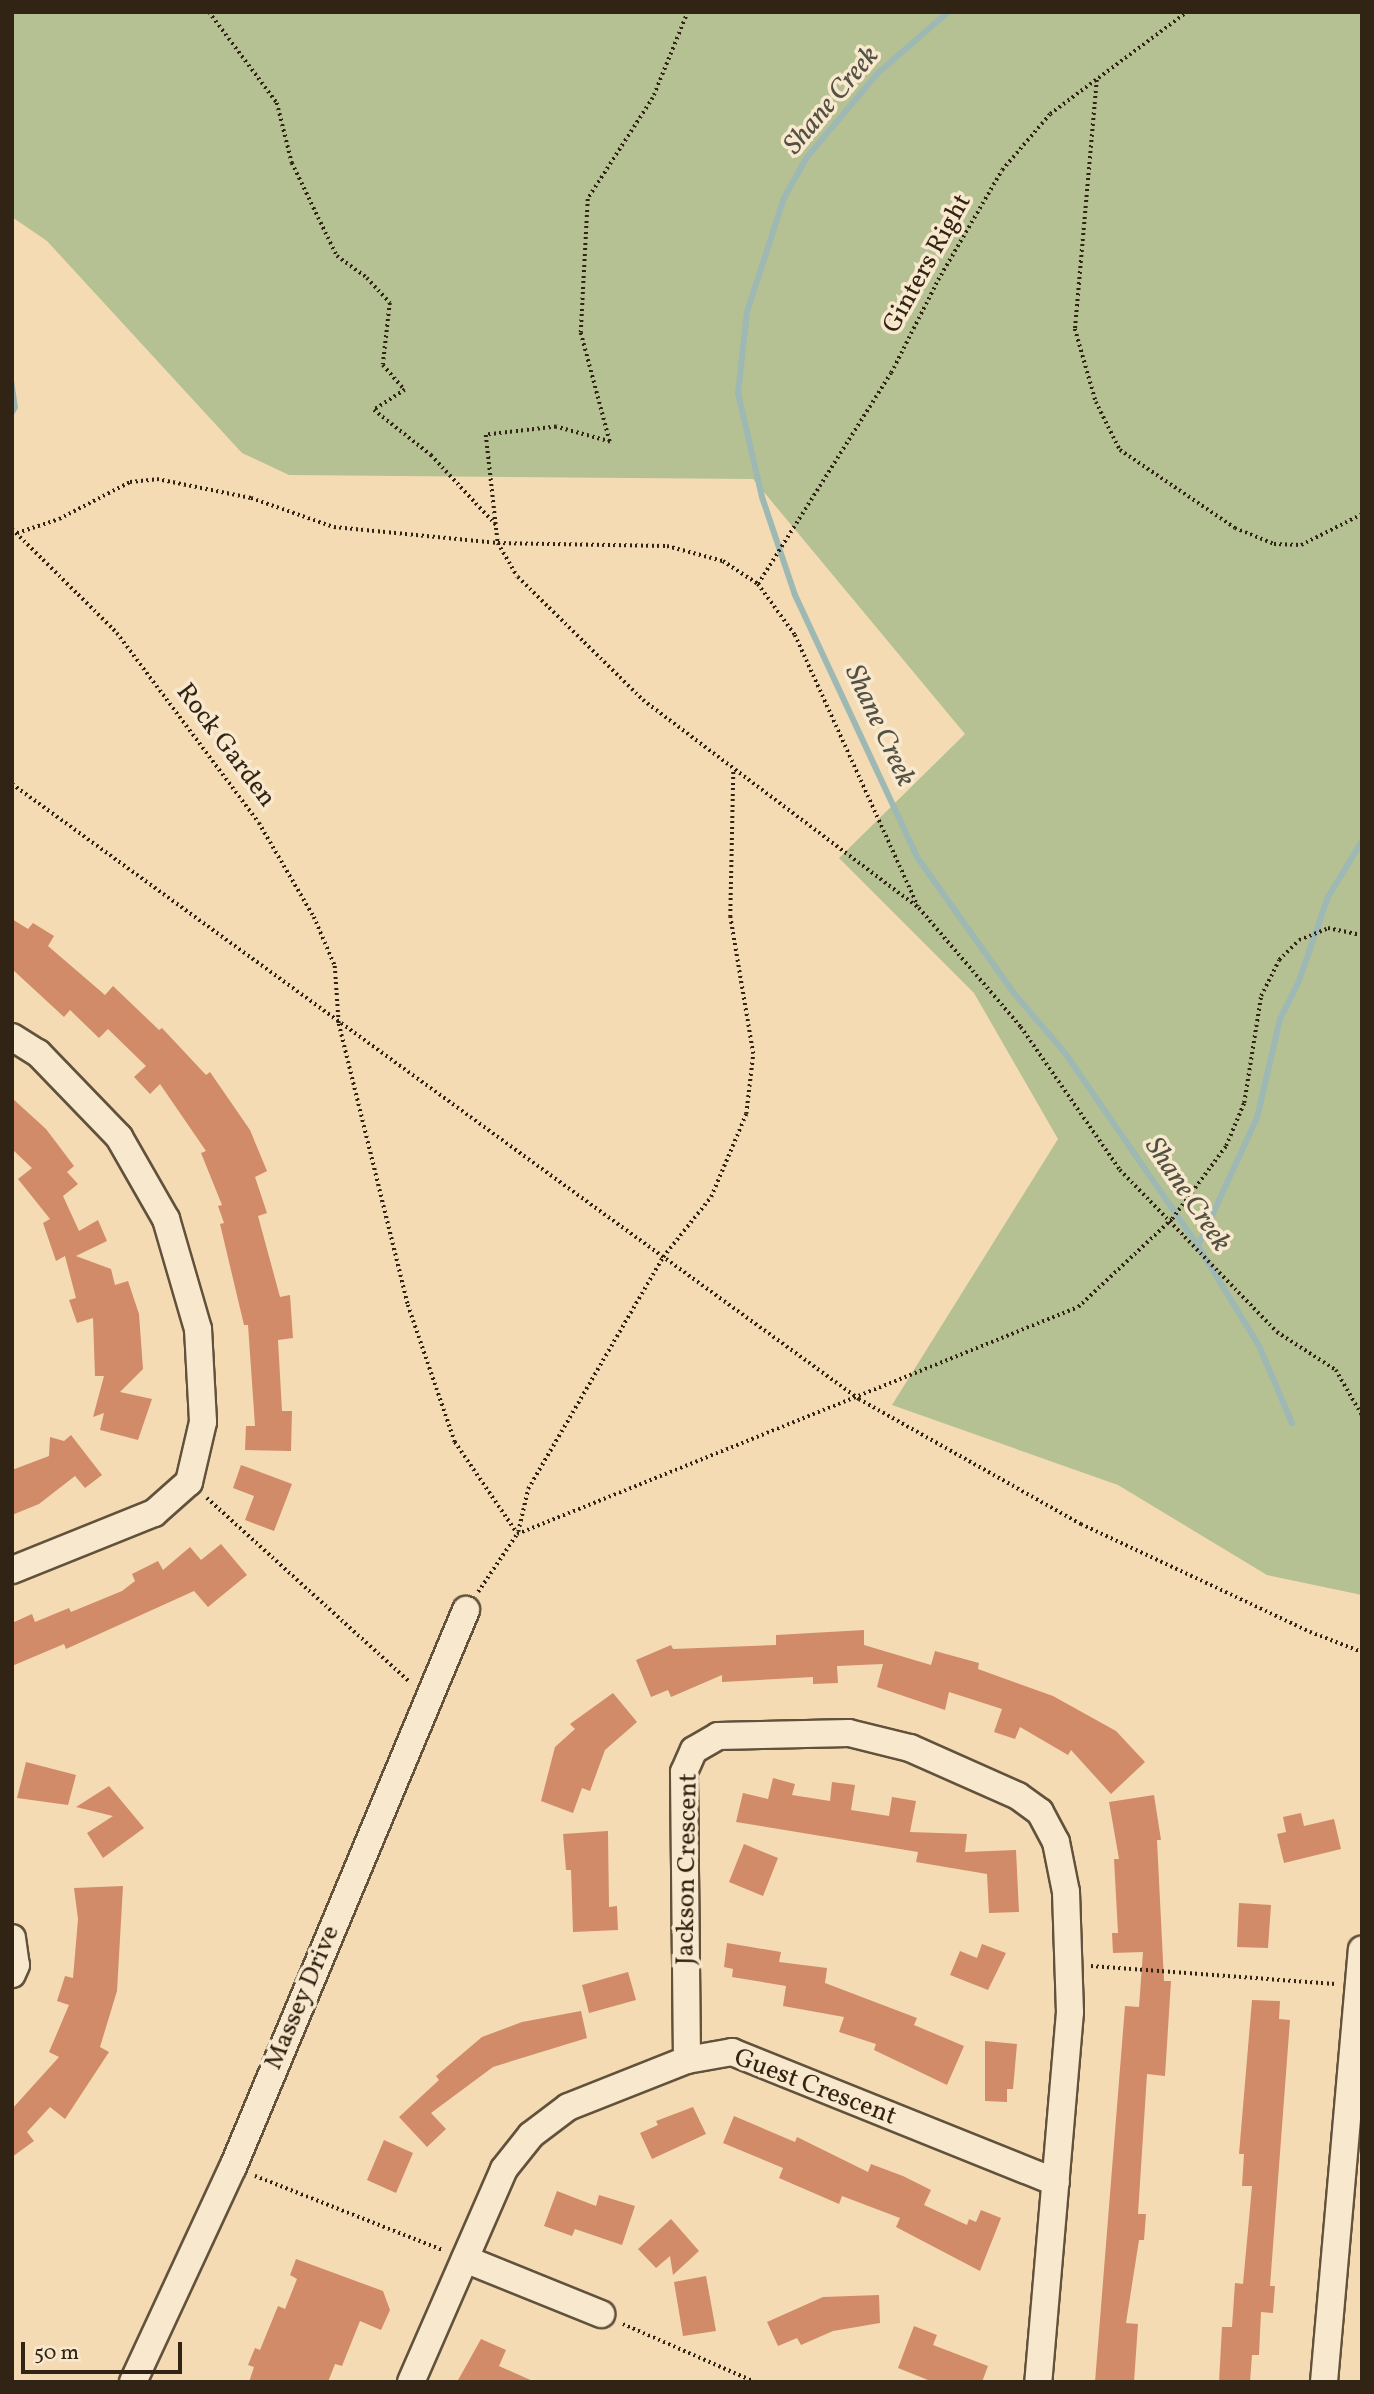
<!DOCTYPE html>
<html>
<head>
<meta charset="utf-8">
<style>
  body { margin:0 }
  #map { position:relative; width:1374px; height:2394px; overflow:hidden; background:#f4dbb3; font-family:Vollkorn,serif }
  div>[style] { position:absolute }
  .green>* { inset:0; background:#b5c192 }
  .water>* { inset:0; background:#9eb9b4 }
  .stream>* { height:6px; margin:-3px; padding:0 3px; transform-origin:3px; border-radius:3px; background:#9eb9b4 }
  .building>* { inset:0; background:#d18b69 }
  .path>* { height:3.5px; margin-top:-1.75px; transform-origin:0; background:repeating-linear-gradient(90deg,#322414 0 2px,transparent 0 5.5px) }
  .roads { filter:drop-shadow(2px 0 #62523c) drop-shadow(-2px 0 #62523c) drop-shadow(0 2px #62523c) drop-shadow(0 -2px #62523c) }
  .minor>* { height:26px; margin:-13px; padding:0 13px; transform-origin:13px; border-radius:13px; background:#f8e8ce }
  span { translate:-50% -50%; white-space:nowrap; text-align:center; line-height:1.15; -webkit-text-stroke:7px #f8e8ce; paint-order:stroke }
  .street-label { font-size:26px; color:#322414 }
  .water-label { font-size:28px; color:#525144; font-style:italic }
  .frame { position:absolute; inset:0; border:14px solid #322414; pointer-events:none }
  .scale { position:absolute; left:21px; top:2342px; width:161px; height:32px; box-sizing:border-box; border:4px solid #322414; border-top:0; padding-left:9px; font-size:21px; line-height:24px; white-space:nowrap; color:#322414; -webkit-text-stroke:5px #f8e8ce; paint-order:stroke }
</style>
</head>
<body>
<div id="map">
  <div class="green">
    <i style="clip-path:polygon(12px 12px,1362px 12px,1362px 1595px,1267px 1575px,1118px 1485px,892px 1405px,1058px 1139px,974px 993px,839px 858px,965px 734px,753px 479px,289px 475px,242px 453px,47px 241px,12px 217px)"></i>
  </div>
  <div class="water">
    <i style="clip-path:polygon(12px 366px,18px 408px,12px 418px)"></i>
  </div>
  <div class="stream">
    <i style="left:948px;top:12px;width:94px;rotate:138.9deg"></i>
    <i style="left:877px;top:74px;width:109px;rotate:130.1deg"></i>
    <i style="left:807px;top:157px;width:47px;rotate:119.3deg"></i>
    <i style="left:784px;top:198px;width:120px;rotate:108deg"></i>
    <i style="left:747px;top:312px;width:81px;rotate:96.3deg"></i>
    <i style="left:738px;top:393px;width:107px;rotate:77deg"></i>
    <i style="left:762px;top:497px;width:103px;rotate:71.4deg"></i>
    <i style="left:795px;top:595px;width:289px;rotate:65deg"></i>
    <i style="left:917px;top:857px;width:166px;rotate:54.6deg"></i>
    <i style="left:1013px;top:992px;width:80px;rotate:49.6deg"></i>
    <i style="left:1065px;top:1053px;width:234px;rotate:55.4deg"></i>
    <i style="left:1198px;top:1246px;width:117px;rotate:58.6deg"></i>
    <i style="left:1259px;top:1346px;width:84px;rotate:66.8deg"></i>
    <i style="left:1198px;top:1246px;width:141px;rotate:-65.3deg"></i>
    <i style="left:1257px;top:1118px;width:102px;rotate:-76.9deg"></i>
    <i style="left:1280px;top:1019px;width:42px;rotate:-63.4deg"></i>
    <i style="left:1299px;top:981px;width:89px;rotate:-71deg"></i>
    <i style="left:1328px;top:897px;width:66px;rotate:-58.7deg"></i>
  </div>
  <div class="building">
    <i style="clip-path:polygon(12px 919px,28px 929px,33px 923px,54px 936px,48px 946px,105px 995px,113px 986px,159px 1030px,162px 1028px,206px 1075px,210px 1072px,250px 1130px,267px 1171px,255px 1177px,267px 1213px,258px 1216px,280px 1297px,290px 1295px,293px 1338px,278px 1340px,282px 1411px,292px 1411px,291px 1451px,245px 1450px,246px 1426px,255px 1426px,248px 1325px,244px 1325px,220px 1224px,224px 1223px,218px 1206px,222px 1205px,201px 1153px,206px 1151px,160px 1084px,150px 1094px,134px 1077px,146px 1066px,108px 1029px,99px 1038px,70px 1010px,64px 1017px,12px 969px)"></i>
    <i style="clip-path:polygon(12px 1098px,46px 1129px,74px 1166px,67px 1172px,78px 1184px,63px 1196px,79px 1231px,98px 1220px,107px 1241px,76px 1256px,111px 1269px,115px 1285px,128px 1281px,139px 1314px,143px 1369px,120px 1392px,152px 1399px,138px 1440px,100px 1430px,104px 1413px,93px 1417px,104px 1376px,95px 1376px,93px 1318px,77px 1323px,69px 1300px,76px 1298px,65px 1256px,56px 1261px,43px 1223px,50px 1219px,18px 1179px,32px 1168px,12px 1149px)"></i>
    <i style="clip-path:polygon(71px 1435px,102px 1475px,85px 1488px,75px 1476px,39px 1504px,12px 1515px,12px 1470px,49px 1456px,50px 1437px,64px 1441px)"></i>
    <i style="clip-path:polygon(241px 1465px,292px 1484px,274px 1531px,245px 1520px,254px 1496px,233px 1488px)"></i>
    <i style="clip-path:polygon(221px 1544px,247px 1575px,208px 1607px,194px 1591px,66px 1649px,64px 1644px,12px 1666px,12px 1623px,32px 1614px,35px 1622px,69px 1608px,71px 1612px,122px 1591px,135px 1581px,132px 1574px,158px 1561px,163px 1570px,190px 1547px,201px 1560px)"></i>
    <i style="clip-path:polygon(864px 1630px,864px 1645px,931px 1665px,935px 1651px,979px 1663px,978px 1669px,1053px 1696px,1116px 1731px,1145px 1762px,1111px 1794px,1071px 1750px,1068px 1755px,1020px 1727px,1015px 1739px,994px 1732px,1002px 1709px,949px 1692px,945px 1710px,877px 1687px,883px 1664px,837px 1666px,838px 1683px,813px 1684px,813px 1677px,722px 1682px,722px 1675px,671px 1697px,668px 1690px,651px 1697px,636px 1660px,671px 1645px,673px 1649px,776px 1645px,776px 1635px)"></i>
    <i style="clip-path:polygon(613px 1693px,637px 1722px,605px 1750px,590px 1791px,582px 1788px,573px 1813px,541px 1801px,555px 1747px,575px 1729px,570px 1724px)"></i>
    <i style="clip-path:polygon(26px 1762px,76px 1775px,68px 1805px,17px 1798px)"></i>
    <i style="clip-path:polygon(773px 1778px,795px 1784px,792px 1795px,830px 1801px,832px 1782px,855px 1785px,851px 1810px,889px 1816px,892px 1797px,916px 1801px,910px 1832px,967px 1834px,965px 1852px,1016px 1850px,1019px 1912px,989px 1913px,987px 1874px,916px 1862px,918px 1852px,736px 1822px,743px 1793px,768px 1799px)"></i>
    <i style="clip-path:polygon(109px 1786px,144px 1828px,103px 1858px,87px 1833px,113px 1816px,76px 1807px)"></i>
    <i style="clip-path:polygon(1154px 1795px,1161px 1840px,1157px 1840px,1164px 1981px,1171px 1981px,1165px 2076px,1147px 2074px,1138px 2214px,1146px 2214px,1144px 2240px,1139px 2240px,1126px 2323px,1138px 2324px,1134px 2382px,1095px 2382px,1125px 2006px,1139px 2007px,1143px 1952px,1113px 1953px,1112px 1933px,1118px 1933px,1114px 1859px,1119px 1859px,1109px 1802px)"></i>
    <i style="clip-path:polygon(1301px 1813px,1304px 1826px,1334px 1819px,1341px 1849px,1284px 1863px,1277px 1834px,1286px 1832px,1283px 1817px)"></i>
    <i style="clip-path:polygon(608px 1831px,609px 1907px,617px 1906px,618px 1930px,573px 1932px,571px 1870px,566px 1870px,563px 1834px)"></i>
    <i style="clip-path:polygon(744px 1844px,778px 1858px,763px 1896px,729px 1882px)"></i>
    <i style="clip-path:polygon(123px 1886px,117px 1991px,100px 2047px,109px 2052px,65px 2119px,50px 2107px,27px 2132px,34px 2141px,12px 2157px,12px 2109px,59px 2057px,49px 2052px,69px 2005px,57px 2001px,65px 1976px,73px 1978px,78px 1919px,74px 1888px)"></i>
    <i style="clip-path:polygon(1239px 1903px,1271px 1905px,1268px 1948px,1237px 1947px)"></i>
    <i style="clip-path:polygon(727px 1943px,781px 1952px,779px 1962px,827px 1968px,825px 1983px,917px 2018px,914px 2025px,964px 2046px,947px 2085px,874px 2050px,876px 2044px,839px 2032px,844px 2017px,783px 2006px,786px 1986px,732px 1977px,733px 1969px,724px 1967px)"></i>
    <i style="clip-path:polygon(982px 1944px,1006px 1953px,988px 1990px,950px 1975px,960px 1951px,977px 1958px)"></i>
    <i style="clip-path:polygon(628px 1972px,636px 2000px,589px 2013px,582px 1985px)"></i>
    <i style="clip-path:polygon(1252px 2000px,1280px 2001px,1279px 2019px,1290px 2020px,1270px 2286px,1275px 2286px,1273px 2313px,1261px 2312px,1259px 2355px,1252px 2355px,1250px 2382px,1219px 2382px,1222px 2327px,1232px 2327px,1235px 2283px,1243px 2284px,1249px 2219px,1252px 2186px,1242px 2186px,1244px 2154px,1239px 2154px)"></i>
    <i style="clip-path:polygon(581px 2011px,587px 2038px,493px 2067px,431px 2113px,446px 2129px,427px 2147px,399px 2117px,439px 2080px,436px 2076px,482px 2037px,522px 2022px)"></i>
    <i style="clip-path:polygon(985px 2041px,1017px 2044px,1013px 2089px,1007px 2089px,1007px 2102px,985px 2101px)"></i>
    <i style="clip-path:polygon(693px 2107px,706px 2134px,652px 2159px,640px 2133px,658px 2125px,656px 2121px)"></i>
    <i style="clip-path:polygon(734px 2116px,795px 2142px,797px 2137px,868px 2172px,871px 2164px,903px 2176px,931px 2190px,924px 2205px,967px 2225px,969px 2219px,976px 2222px,981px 2210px,1001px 2218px,980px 2271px,896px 2227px,900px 2218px,842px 2196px,839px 2204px,779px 2178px,783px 2168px,723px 2143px)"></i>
    <i style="clip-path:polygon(384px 2140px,413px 2153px,396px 2193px,367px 2180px)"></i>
    <i style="clip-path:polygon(557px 2191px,596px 2206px,599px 2195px,635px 2206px,622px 2245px,575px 2229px,572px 2236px,544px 2226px)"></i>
    <i style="clip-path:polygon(671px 2219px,699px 2251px,673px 2275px,670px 2256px,656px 2268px,638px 2249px)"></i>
    <i style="clip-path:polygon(296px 2259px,383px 2291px,390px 2310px,381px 2330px,360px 2321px,342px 2366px,335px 2364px,328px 2382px,249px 2382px,254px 2367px,248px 2365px,255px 2348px,260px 2350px,278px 2306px,285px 2309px,297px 2279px,290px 2275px)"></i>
    <i style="clip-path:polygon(706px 2276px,716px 2331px,683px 2336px,674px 2282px)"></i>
    <i style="clip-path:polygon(879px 2295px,880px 2323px,833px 2331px,801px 2345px,797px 2338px,778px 2346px,767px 2322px,823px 2297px)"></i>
    <i style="clip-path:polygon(914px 2326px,937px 2335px,933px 2345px,988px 2366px,982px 2382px,933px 2382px,898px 2368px)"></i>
    <i style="clip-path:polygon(481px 2339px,506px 2350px,499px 2366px,535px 2382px,457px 2382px)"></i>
  </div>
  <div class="path">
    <i style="left:209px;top:12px;width:114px;rotate:53.2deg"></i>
    <i style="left:277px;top:103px;width:62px;rotate:76deg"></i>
    <i style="left:292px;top:163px;width:103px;rotate:64.2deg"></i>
    <i style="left:337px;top:256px;width:37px;rotate:36deg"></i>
    <i style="left:367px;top:278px;width:34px;rotate:47deg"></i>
    <i style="left:390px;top:303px;width:62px;rotate:96.4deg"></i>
    <i style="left:383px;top:365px;width:33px;rotate:49deg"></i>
    <i style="left:405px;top:390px;width:37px;rotate:147deg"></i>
    <i style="left:374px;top:410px;width:73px;rotate:38.3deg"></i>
    <i style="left:431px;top:455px;width:97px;rotate:47.1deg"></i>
    <i style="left:688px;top:12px;width:93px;rotate:112.1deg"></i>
    <i style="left:653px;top:98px;width:120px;rotate:122.8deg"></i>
    <i style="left:588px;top:199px;width:134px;rotate:93deg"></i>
    <i style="left:581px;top:333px;width:113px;rotate:75.1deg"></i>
    <i style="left:610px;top:442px;width:56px;rotate:-164.5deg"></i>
    <i style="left:556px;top:427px;width:70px;rotate:173.5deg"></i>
    <i style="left:486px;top:435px;width:109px;rotate:83.7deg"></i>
    <i style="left:498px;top:543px;width:39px;rotate:60deg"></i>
    <i style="left:518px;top:577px;width:175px;rotate:44.5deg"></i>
    <i style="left:643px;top:700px;width:346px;rotate:37deg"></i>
    <i style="left:919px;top:908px;width:157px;rotate:49.4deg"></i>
    <i style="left:1021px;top:1027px;width:174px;rotate:55.3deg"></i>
    <i style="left:1120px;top:1170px;width:226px;rotate:45.9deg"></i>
    <i style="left:1277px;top:1332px;width:70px;rotate:32.8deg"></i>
    <i style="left:1336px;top:1370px;width:52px;rotate:60deg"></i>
    <i style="left:1097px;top:80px;width:250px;rotate:95deg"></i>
    <i style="left:1075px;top:329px;width:76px;rotate:74deg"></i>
    <i style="left:1096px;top:402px;width:54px;rotate:63.4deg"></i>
    <i style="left:1120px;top:450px;width:139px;rotate:34.1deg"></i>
    <i style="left:1235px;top:528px;width:42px;rotate:22.3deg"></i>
    <i style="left:1274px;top:544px;width:27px;rotate:2deg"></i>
    <i style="left:1301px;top:545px;width:68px;rotate:-26.9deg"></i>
    <i style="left:12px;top:529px;width:148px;rotate:44.7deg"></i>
    <i style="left:117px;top:633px;width:237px;rotate:53.2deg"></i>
    <i style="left:259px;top:823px;width:109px;rotate:59.7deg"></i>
    <i style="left:314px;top:917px;width:53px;rotate:66.8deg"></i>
    <i style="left:335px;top:966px;width:58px;rotate:86.1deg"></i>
    <i style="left:339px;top:1024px;width:289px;rotate:76.2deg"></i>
    <i style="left:408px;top:1305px;width:145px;rotate:71.1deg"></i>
    <i style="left:455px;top:1442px;width:110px;rotate:55.7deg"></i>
    <i style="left:17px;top:533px;width:44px;rotate:-18.4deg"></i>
    <i style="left:59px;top:519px;width:80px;rotate:-27.5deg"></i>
    <i style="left:130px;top:482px;width:27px;rotate:-6deg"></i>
    <i style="left:157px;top:479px;width:96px;rotate:11.4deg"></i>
    <i style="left:251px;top:498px;width:88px;rotate:19.3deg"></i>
    <i style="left:334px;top:527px;width:165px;rotate:5.6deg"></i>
    <i style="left:498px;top:543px;width:169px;rotate:1deg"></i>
    <i style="left:667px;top:546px;width:58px;rotate:15deg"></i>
    <i style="left:723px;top:561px;width:42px;rotate:33.3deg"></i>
    <i style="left:758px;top:584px;width:63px;rotate:54deg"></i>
    <i style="left:795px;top:635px;width:298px;rotate:65.6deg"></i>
    <i style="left:758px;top:584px;width:249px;rotate:-57.8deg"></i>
    <i style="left:891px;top:373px;width:104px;rotate:-63.2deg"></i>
    <i style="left:938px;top:280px;width:127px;rotate:-59.8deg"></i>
    <i style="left:1002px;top:170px;width:74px;rotate:-49.4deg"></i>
    <i style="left:1050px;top:114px;width:171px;rotate:-36.7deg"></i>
    <i style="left:12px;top:784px;width:1047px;rotate:35.98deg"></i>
    <i style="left:859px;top:1399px;width:255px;rotate:29.4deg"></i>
    <i style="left:1081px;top:1524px;width:253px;rotate:25.2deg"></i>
    <i style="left:1310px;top:1632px;width:56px;rotate:21deg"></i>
    <i style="left:207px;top:1498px;width:275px;rotate:42.2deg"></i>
    <i style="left:518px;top:1532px;width:44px;rotate:-76.9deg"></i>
    <i style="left:528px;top:1489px;width:268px;rotate:-59.8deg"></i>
    <i style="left:663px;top:1257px;width:77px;rotate:-51.3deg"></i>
    <i style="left:711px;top:1197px;width:90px;rotate:-67.1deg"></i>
    <i style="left:746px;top:1114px;width:60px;rotate:-83.3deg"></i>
    <i style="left:753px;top:1054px;width:139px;rotate:-99.5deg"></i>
    <i style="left:730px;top:917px;width:145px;rotate:-88.8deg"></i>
    <i style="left:478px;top:1592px;width:70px;rotate:-56.1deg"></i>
    <i style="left:517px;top:1534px;width:605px;rotate:-22.03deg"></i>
    <i style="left:1078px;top:1307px;width:129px;rotate:-43.1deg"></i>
    <i style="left:1172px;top:1219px;width:91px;rotate:-53.5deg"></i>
    <i style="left:1226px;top:1146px;width:47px;rotate:-67.3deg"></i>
    <i style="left:1244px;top:1103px;width:108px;rotate:-81deg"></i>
    <i style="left:1261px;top:996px;width:40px;rotate:-63.4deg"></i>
    <i style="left:1279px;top:960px;width:28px;rotate:-45deg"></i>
    <i style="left:1299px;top:940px;width:31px;rotate:-22deg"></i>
    <i style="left:1328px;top:928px;width:35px;rotate:12deg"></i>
    <i style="left:1091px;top:1966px;width:245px;rotate:4.2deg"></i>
    <i style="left:255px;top:2176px;width:202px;rotate:21.5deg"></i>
    <i style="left:623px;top:2324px;width:144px;rotate:23.7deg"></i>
  </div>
  <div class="roads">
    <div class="minor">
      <i style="left:12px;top:1037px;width:31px;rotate:32deg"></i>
      <i style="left:38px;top:1053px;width:117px;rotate:46deg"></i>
      <i style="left:119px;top:1137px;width:95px;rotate:60.2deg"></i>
      <i style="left:166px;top:1219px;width:115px;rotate:73.8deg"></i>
      <i style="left:198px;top:1329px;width:93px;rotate:86.9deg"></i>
      <i style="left:203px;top:1422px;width:62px;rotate:103.1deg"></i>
      <i style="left:189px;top:1482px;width:47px;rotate:138.5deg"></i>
      <i style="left:154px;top:1513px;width:153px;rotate:158.1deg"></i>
      <i style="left:12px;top:1938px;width:27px;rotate:82deg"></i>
      <i style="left:16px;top:1965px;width:10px;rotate:114deg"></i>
      <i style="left:687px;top:2060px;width:288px;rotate:-90.6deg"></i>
      <i style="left:684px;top:1772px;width:24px;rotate:-66deg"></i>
      <i style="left:694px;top:1750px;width:28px;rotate:-30deg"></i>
      <i style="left:718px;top:1736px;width:131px;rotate:-1.3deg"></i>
      <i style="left:849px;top:1733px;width:63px;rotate:13.8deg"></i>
      <i style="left:910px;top:1748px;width:118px;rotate:24deg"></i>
      <i style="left:1018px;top:1796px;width:27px;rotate:36deg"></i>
      <i style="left:1040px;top:1812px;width:34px;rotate:62deg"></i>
      <i style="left:1056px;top:1842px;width:51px;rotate:78.7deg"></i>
      <i style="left:1066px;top:1892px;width:120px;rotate:88.1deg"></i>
      <i style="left:1070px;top:2012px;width:371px;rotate:94.9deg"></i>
      <i style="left:465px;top:2259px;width:147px;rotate:22deg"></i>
      <i style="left:133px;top:2382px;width:237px;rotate:-65.1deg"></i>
      <i style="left:233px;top:2167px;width:604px;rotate:-67.3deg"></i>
      <i style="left:411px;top:2382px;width:232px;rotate:-66.4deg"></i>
      <i style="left:504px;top:2169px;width:43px;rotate:-51.5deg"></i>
      <i style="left:531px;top:2135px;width:46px;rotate:-37.1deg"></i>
      <i style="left:568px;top:2107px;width:128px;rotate:-21.6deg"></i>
      <i style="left:687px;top:2060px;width:46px;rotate:-10.1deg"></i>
      <i style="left:732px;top:2052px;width:349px;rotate:21.9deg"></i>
      <i style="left:1324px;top:2382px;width:434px;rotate:-85deg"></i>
    </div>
  </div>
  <div class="street-label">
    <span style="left:928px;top:264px;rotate:-61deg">Ginters Right</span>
    <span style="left:225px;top:746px;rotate:53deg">Rock Garden</span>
    <span style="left:688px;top:1869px;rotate:-89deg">Jackson Crescent</span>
    <span style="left:303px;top:1998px;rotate:-67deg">Massey Drive</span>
    <span style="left:815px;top:2088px;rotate:21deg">Guest Crescent</span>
  </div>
  <div class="water-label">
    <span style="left:832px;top:101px;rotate:-50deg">Shane Creek</span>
    <span style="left:879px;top:726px;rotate:65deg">Shane Creek</span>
    <span style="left:1187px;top:1195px;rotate:56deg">Shane Creek</span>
  </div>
  <div class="frame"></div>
  <div class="scale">50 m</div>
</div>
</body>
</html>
